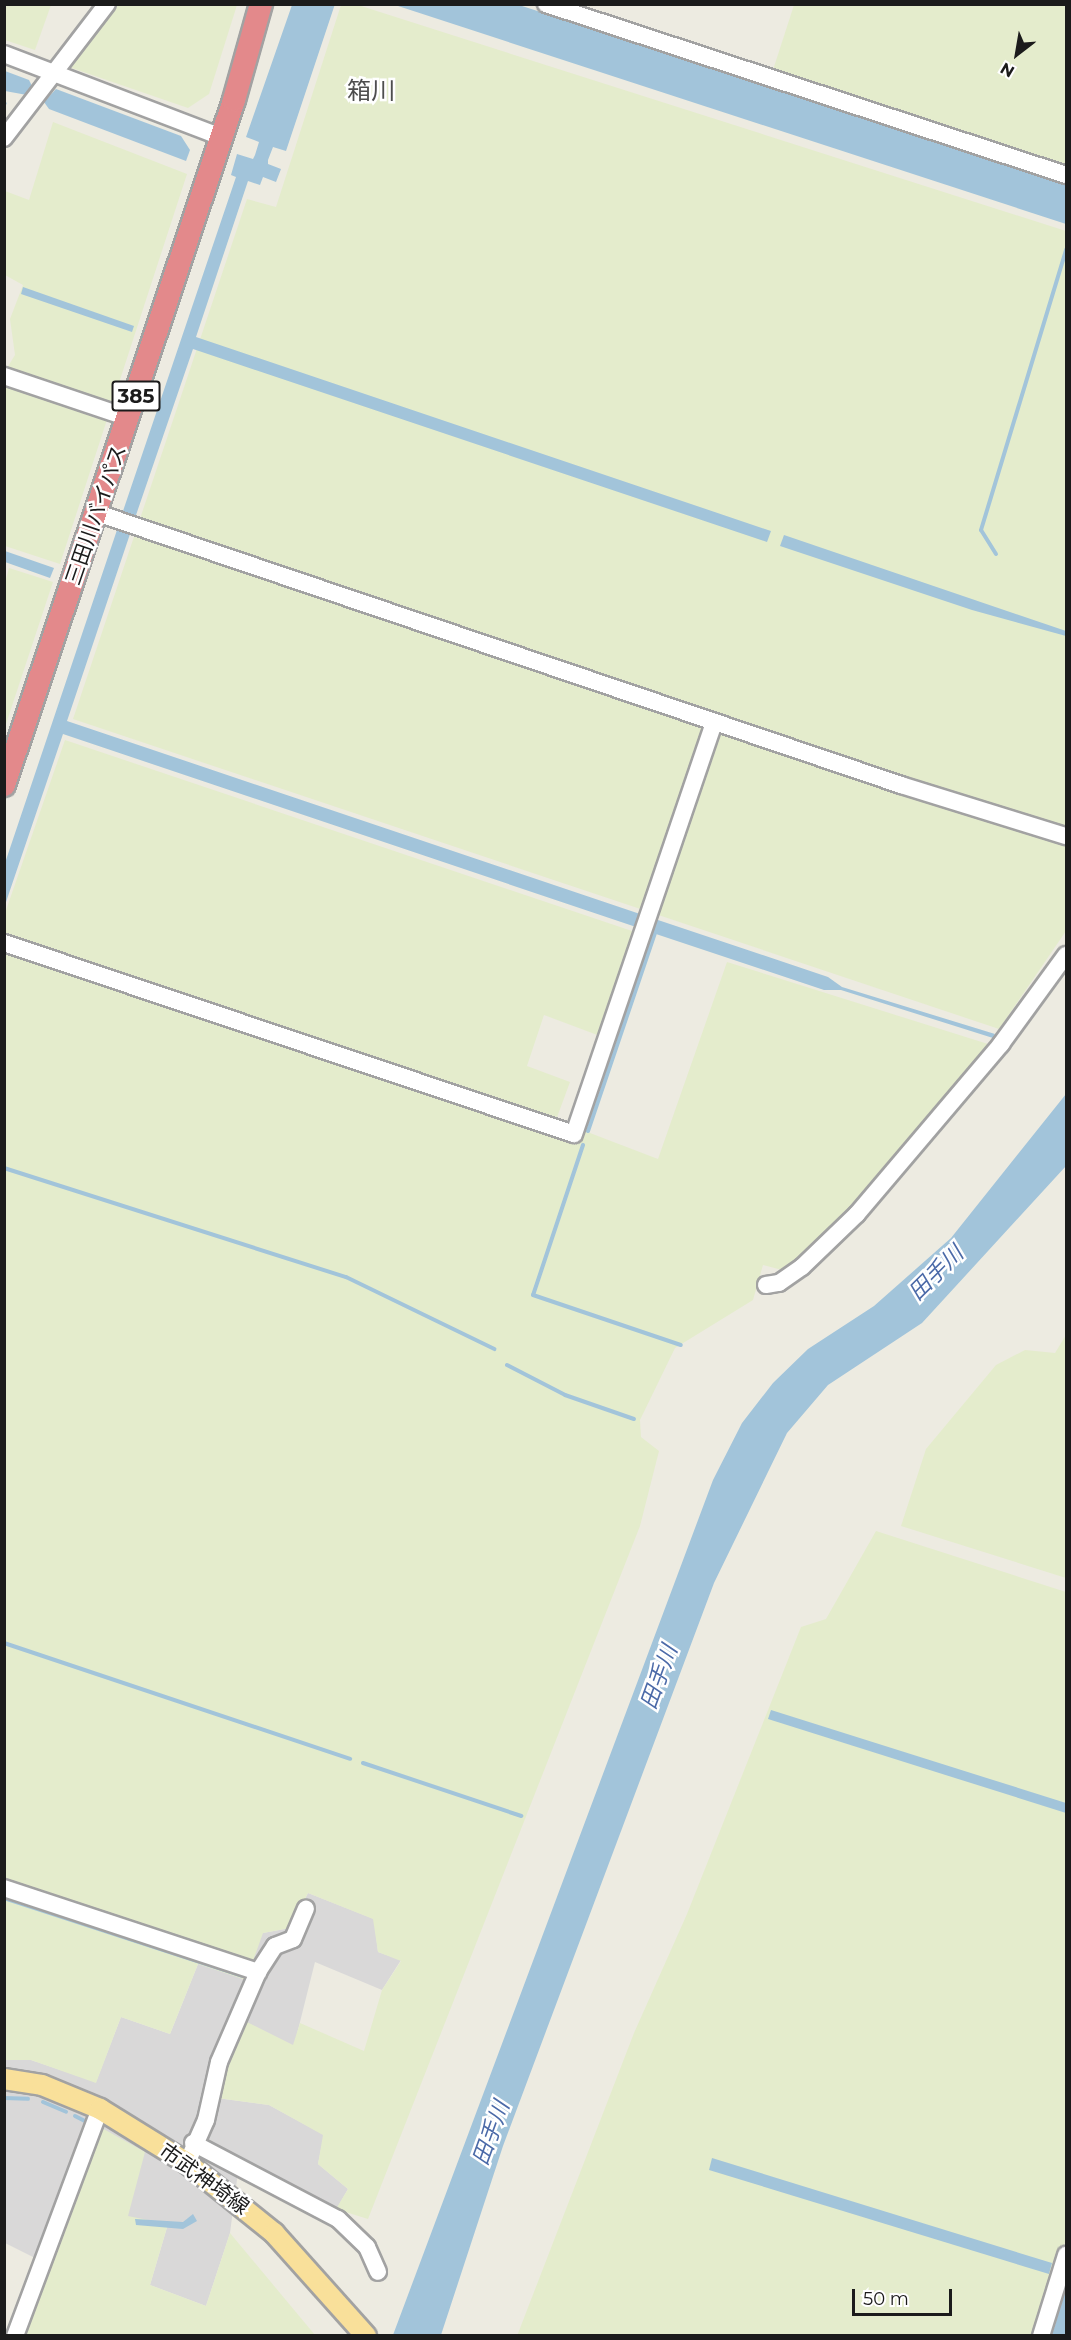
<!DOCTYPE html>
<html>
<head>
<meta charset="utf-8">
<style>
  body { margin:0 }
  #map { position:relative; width:1071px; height:2340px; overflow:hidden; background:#edebe1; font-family:Montserrat,"Noto Sans JP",sans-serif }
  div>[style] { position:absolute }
  .residential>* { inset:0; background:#d9d8d8 }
  .farmland>* { inset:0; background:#e4eccc }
  .water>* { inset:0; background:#a2c4da }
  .stream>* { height:4px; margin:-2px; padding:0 2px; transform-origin:2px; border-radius:2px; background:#a2c4da }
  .roads { filter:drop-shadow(2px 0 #a2a2a2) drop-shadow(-2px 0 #a2a2a2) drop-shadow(0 2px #a2a2a2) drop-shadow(0 -2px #a2a2a2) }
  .minor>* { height:16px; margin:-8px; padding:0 8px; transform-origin:8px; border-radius:8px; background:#fff }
  .major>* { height:20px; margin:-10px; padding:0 10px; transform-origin:10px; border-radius:10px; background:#f9e09a }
  .highway>* { height:22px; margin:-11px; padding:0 11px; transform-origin:11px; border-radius:11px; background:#e3898b }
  span { translate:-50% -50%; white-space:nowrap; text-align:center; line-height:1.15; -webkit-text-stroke:5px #fff; paint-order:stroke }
  .shield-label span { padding:2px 4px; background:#fff; border:2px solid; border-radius:4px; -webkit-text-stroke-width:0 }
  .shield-label { font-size:20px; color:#1b1b1b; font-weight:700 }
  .street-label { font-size:21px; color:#1b1b1b }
  .water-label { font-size:22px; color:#4b6aa8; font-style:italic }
  .quarter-label { font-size:24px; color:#4e4e4e }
  .frame { position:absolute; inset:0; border:6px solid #1b1b1b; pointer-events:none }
  .north { position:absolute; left:987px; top:24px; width:60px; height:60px; -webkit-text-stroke:4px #fff; paint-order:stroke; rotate:211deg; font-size:16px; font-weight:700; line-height:24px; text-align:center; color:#1b1b1b }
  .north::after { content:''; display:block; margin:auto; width:21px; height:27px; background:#1b1b1b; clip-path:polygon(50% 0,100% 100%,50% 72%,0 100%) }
  .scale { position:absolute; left:852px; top:2289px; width:100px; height:27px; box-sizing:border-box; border:3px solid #1b1b1b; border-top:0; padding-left:8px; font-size:18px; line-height:21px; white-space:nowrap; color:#1b1b1b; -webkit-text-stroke:4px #fff; paint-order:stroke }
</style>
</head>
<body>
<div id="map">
  <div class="residential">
    <i style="clip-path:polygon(308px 1893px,374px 1919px,378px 1952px,401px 1960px,382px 1990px,315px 1962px,294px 2046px,217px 2098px,269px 2105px,324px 2135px,318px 2164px,348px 2189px,329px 2222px,238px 2172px,230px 2233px,206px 2306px,150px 2285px,168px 2224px,47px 2264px,5px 2243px,4px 2060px,31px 2060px,96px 2082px,121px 2017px,170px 2034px,198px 1964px,263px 1933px,290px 1928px)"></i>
  </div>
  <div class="farmland">
    <i style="clip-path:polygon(5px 4px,51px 5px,35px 50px,5px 40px)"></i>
    <i style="clip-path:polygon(117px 5px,237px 5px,209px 94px,188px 108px,66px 66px)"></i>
    <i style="clip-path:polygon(341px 5px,358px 5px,1066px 231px,1066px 931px,999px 1029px,73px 719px,247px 199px,276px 207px)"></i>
    <i style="clip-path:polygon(794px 5px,1066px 5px,1066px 170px,772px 73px)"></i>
    <i style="clip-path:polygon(53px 122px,187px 174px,60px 564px,5px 546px,4px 373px,15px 355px,10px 319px,23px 285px,5px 275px,5px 191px,29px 200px)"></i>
    <i style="clip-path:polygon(9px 568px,53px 582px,5px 727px,4px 586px)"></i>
    <i style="clip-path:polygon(65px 740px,635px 932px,600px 1036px,544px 1015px,527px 1066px,570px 1082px,556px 1120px,658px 1159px,727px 962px,988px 1044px,852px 1204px,786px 1271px,763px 1265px,753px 1300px,675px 1348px,640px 1420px,641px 1437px,659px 1451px,640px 1526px,368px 2219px,336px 2209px,348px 2189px,318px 2164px,323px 2135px,269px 2105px,217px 2098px,224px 2062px,247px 2022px,293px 2045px,300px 2023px,364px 2051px,382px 1990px,401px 1961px,378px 1952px,373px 1919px,308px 1893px,290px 1928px,263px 1933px,246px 1980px,198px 1964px,170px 2034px,121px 2017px,96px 2083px,31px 2060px,5px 2060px,4px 916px)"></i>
    <i style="clip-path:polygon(1066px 1335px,1066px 1578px,901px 1526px,926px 1449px,996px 1365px,1025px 1350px,1055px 1353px)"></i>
    <i style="clip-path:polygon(876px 1531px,1066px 1592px,1066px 2239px,1036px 2335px,517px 2336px,634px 2033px,687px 1914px,801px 1627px,826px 1619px)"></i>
    <i style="clip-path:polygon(100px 2127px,145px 2152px,128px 2216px,168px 2224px,150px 2285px,206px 2306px,230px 2233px,315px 2335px,21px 2336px)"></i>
  </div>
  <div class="water">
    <i style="clip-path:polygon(335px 4px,286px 151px,273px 147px,268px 160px,268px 164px,281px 169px,276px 182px,263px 177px,260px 185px,248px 181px,196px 337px,771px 531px,767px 542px,193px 349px,135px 518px,122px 514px,236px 177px,231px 175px,237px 154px,253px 159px,255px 155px,259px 142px,246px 137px,292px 5px)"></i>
    <i style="clip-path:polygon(395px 5px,519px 5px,1066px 183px,1066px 224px)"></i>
    <i style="clip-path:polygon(5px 71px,29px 80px,32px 86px,27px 95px,5px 91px)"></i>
    <i style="clip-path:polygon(56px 89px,181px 136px,190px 150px,186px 161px,49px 109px,44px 102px)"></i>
    <i style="clip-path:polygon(23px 287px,134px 326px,132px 332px,21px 294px)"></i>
    <i style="clip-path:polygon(117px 530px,130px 534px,67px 721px,643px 915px,639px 928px,63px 734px,5px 905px,5px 863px)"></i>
    <i style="clip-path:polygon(784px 535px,1066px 631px,1066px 636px,972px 610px,780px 546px)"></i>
    <i style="clip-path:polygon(5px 551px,54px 568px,50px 578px,5px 562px)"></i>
    <i style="clip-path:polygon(655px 919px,828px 977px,842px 987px,995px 1034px,993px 1038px,841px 990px,824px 990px,650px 932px)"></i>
    <i style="clip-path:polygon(1066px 1094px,1066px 1166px,922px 1323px,828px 1385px,787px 1433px,714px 1583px,503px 2146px,441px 2335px,393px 2335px,713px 1480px,742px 1423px,773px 1383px,808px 1349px,874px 1306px,951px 1238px)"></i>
    <i style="clip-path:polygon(771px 1710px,1066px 1803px,1066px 1813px,768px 1719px)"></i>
    <i style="clip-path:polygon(712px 2158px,1052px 2263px,1049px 2274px,709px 2170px)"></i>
    <i style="clip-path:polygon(193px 2214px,197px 2221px,183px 2229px,136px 2225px,135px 2219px,183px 2222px)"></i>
    <i style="clip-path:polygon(1066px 2289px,1066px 2335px,1052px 2335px)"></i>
  </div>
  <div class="stream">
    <i style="left:4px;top:104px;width:1px;rotate:-45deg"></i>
    <i style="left:996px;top:554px;width:28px;rotate:-122deg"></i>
    <i style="left:981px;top:530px;width:293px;rotate:-73.1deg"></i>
    <i style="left:588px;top:1131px;width:212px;rotate:-71.3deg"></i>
    <i style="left:583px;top:1145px;width:158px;rotate:108.4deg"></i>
    <i style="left:533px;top:1295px;width:156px;rotate:18.7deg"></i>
    <i style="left:4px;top:1168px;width:359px;rotate:17.7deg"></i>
    <i style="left:346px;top:1277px;width:165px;rotate:25.9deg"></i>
    <i style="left:507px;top:1365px;width:65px;rotate:27.3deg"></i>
    <i style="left:565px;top:1395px;width:73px;rotate:19.2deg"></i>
    <i style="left:4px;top:1643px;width:365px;rotate:18.5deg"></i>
    <i style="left:363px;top:1763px;width:167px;rotate:18.5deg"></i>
    <i style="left:4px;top:1898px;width:250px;rotate:18.1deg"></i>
    <i style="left:4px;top:2098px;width:24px;rotate:2deg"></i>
    <i style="left:43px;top:2102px;width:25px;rotate:23deg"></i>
    <i style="left:75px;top:2116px;width:16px;rotate:27deg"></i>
  </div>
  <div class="roads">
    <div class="minor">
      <i style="left:546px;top:4px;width:547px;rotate:18.2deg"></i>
      <i style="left:4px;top:54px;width:232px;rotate:20.9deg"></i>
      <i style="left:4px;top:138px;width:169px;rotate:-52.5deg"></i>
      <i style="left:4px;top:376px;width:132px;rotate:18.6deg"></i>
      <i style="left:97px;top:513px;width:849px;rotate:18.69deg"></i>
      <i style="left:901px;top:785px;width:173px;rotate:17.2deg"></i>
      <i style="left:4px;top:943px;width:601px;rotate:18.53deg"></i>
      <i style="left:574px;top:1134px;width:435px;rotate:-71.2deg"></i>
      <i style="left:766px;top:1285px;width:13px;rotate:-9deg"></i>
      <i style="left:779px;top:1283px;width:28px;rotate:-35deg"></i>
      <i style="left:802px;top:1267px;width:76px;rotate:-43.9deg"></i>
      <i style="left:857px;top:1214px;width:223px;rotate:-49.7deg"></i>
      <i style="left:1001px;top:1044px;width:110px;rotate:-53.9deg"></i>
      <i style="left:4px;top:1888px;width:268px;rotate:18.3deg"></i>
      <i style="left:193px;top:2143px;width:164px;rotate:27.7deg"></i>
      <i style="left:338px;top:2219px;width:40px;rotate:44deg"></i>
      <i style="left:367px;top:2247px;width:27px;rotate:66deg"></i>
      <i style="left:187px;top:2163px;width:47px;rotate:-66.2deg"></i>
      <i style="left:206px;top:2120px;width:59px;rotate:-77.4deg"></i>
      <i style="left:219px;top:2062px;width:98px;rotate:-66.6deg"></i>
      <i style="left:258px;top:1972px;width:31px;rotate:-57deg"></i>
      <i style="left:275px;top:1946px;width:19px;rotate:-21deg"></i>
      <i style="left:293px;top:1939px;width:33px;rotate:-67deg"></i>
      <i style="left:15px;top:2336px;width:242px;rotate:-69.5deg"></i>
      <i style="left:1041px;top:2336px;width:85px;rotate:-72.8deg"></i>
    </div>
    <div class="major">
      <i style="left:4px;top:2079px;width:38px;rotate:9deg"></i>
      <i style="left:42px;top:2085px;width:63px;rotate:22.5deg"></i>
      <i style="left:100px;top:2109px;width:102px;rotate:31.8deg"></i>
      <i style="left:187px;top:2163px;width:112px;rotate:38.8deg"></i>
      <i style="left:274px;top:2233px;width:138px;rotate:48.2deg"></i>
    </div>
    <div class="highway">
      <i style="left:4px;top:785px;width:723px;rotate:-71.44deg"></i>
      <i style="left:234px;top:100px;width:100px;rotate:-74.3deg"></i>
    </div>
  </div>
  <div class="shield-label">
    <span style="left:136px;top:396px">385</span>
  </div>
  <div class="street-label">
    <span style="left:96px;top:515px;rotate:-71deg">三田川バイパス</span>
    <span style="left:204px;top:2179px;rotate:36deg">市武神埼線</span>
  </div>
  <div class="water-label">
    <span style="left:936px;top:1273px;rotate:-45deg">田手川</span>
    <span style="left:659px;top:1677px;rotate:-70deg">田手川</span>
    <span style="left:491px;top:2133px;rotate:-70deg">田手川</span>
  </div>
  <div class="quarter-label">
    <span style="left:371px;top:91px">箱川</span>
  </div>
  <div class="frame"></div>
  <div class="north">N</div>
  <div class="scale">50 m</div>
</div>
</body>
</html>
